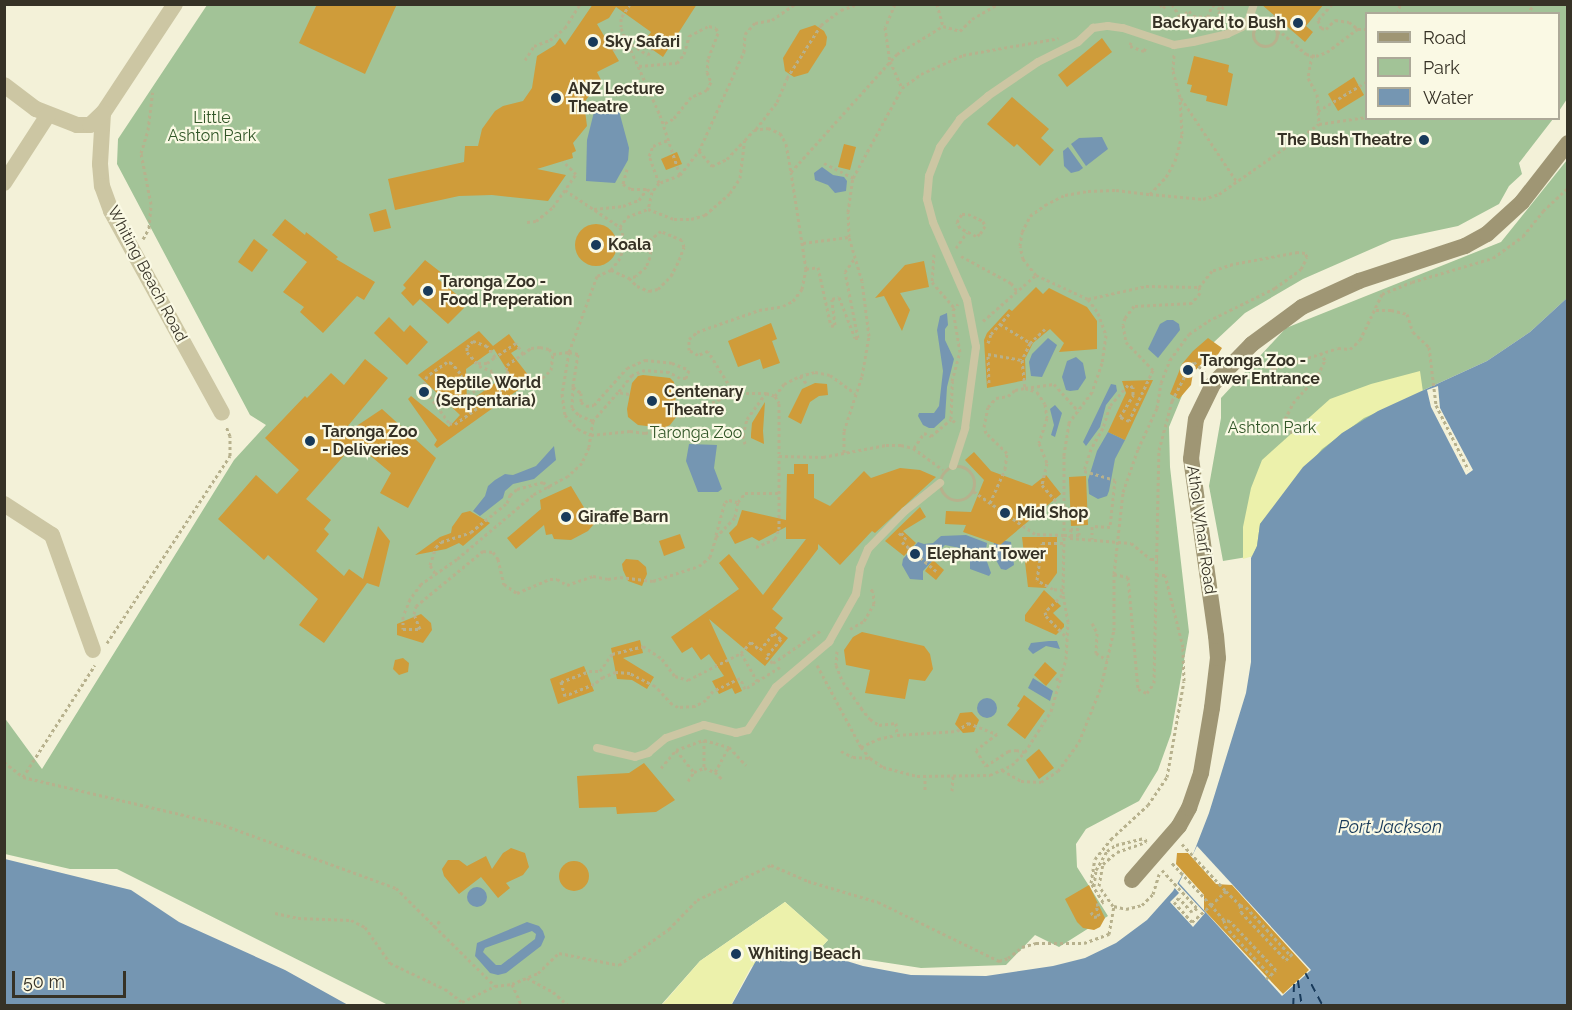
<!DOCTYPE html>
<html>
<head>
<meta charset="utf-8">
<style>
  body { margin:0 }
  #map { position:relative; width:1572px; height:1010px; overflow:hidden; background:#f3f1d8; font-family:Raleway,sans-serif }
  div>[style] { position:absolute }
  .green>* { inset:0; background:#a2c397 }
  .sand>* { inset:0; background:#ecf1ab }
  .water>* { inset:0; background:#7596b2 }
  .round { border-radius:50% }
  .pier>* { inset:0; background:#f3f1d8 }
  .ferry>* { height:1.5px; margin-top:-0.75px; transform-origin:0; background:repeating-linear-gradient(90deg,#183a5a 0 8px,transparent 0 14px) }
  .building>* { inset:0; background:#cf9c3a }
  .path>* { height:3px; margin-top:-1.5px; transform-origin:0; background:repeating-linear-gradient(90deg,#b7b18d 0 3px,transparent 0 6px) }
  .path>.ring { margin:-1.5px; padding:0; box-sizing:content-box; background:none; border:3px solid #b7b18d; border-radius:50% }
  .service>* { height:8px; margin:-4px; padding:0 4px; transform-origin:4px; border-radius:4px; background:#ccc6a3 }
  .minor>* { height:16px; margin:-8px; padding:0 8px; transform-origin:8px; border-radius:8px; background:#ccc6a3 }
  .secondary>* { height:16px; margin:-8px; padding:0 8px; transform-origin:8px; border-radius:8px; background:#9f9674 }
  .dots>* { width:16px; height:16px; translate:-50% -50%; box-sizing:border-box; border:3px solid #faf9e4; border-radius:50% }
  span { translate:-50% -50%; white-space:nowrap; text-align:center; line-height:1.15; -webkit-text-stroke:4.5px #faf9e4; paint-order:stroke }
  .poi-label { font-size:16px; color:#363226; font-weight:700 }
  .right { translate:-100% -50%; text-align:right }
  .left { translate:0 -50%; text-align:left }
  .park-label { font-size:16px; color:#325628 }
  .street-label { font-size:16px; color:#363226 }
  .water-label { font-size:18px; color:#183a5a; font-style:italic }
  .frame { position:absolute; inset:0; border:6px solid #363226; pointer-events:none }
  .legend { position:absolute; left:1365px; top:12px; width:195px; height:108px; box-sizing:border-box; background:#faf9e4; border:2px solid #aca998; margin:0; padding:8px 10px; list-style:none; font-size:18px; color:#363226 }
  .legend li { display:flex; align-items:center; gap:12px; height:30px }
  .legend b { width:30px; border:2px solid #aca998 }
  .scale { position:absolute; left:12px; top:971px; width:114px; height:27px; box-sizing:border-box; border:3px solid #363226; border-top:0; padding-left:8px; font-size:18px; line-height:21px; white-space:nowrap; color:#363226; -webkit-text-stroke:4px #faf9e4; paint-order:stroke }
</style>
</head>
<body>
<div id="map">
  <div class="green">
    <i style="clip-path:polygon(207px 5px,1567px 5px,1567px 99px,1559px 111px,1558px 14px,1366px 14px,1366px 118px,1553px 119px,1519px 163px,1522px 174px,1509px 186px,1499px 204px,1458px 226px,1392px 240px,1303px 279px,1245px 313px,1198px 357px,1169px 427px,1170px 467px,1189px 632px,1171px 734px,1158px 770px,1139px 801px,1086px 829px,1076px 844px,1077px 867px,1108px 916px,1059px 947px,1035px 935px,1006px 965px,921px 968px,817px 952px,828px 940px,785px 902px,700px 961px,661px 1005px,388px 1005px,117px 869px,70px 869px,5px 854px,4px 717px,42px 769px,234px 460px,266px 425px,250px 415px,117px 164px,118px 139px)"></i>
    <i style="clip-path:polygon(1567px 160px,1567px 298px,1530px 332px,1487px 361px,1393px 404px,1286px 486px,1253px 556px,1223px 561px,1209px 486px,1221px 418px,1221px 398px,1286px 328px,1501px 242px)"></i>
  </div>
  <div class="sand">
    <i style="clip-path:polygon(1420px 371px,1423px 392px,1364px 418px,1322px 449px,1260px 524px,1257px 546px,1253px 556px,1243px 559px,1243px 527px,1251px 488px,1262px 460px,1330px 399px,1371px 384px)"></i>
    <i style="clip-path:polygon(785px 902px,828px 940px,817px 952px,790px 948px,751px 967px,731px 1005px,661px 1006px,700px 961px)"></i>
  </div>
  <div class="water">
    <i style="clip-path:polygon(608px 103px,619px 111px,629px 148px,628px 160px,615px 183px,586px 181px,587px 140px,595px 108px)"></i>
    <i style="clip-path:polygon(1102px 137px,1108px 149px,1086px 166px,1071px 144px,1079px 138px)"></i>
    <i style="clip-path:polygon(1068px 147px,1083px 168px,1079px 171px,1071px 173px,1064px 166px,1063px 151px)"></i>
    <i style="clip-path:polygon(822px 167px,833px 175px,844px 177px,847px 181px,846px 191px,835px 193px,828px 185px,815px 180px,814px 173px)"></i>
    <i style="clip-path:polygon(1567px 298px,1567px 1005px,731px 1006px,758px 957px,767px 950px,778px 947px,817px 952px,863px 966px,911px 975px,986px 976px,1053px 966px,1085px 958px,1116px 943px,1147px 920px,1173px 891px,1190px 862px,1209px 813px,1246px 693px,1251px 662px,1251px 558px,1257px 546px,1260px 524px,1303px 467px,1342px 433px,1378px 411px,1487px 361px,1530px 332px)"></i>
    <i style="clip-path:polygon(947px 313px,948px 325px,945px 329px,945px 340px,954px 359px,947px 387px,945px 418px,934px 428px,929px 428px,923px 425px,918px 416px,919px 413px,934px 413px,939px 406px,943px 371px,937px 330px,940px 316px)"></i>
    <i style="clip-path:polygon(1167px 320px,1173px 320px,1179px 324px,1180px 330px,1158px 358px,1148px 349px,1160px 324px)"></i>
    <i style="clip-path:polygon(1048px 338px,1057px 345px,1042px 377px,1031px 376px,1029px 362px,1032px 354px)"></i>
    <i style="clip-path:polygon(1076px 357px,1083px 363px,1086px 378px,1078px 390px,1070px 391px,1066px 390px,1062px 377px,1067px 361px)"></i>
    <i style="clip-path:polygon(1111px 384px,1116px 385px,1117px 391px,1106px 405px,1100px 427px,1086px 446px,1083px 442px)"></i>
    <i style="clip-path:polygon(1055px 405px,1062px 413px,1055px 437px,1051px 435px,1054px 425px,1050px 409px)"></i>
    <i style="clip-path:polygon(1108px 432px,1125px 440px,1115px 459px,1109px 491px,1107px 496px,1098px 499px,1089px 494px,1088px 480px,1097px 451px)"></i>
    <i style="clip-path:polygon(689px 444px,717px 445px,714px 468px,722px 489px,718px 492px,698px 492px,686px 461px)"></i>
    <i style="clip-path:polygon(554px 446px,556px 460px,534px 479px,513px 484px,505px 491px,503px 498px,480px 516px,473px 511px,485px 496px,488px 486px,495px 480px,505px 474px,513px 475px,536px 466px)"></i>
    <i style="clip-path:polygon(966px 535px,987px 543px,985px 556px,991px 573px,989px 576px,970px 569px,970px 555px,960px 548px,945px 545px,941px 549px,950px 556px,948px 561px,934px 559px,923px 571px,923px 580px,910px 579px,902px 565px,903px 559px,918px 542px,924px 544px,933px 543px,941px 536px)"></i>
    <i style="clip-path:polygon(995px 539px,1011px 542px,1014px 565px,1006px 570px,1001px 569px,992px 553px)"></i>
    <i style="clip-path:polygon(1049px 641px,1057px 641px,1060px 649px,1046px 646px,1033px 654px,1028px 649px,1031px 643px)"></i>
    <i style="clip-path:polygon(1033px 678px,1053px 691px,1050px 701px,1028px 688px)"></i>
    <i class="round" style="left:977px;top:698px;width:20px;height:20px"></i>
    <i style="clip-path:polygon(5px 859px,131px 890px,179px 922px,285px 970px,348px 1005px,5px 1005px)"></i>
    <i class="round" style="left:467px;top:887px;width:20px;height:20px"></i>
    <i style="clip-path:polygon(evenodd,527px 922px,539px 926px,543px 931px,545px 937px,541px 946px,506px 973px,498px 975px,490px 973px,475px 956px,477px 943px,527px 922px,532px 931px,536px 934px,535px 939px,501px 965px,496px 965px,483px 952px,485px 948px,532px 931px)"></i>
  </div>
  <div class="pier">
    <i style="clip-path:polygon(1438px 386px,1440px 408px,1473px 470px,1466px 475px,1431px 407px,1427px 390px)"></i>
    <i style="clip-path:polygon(1197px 846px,1311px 970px,1282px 996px,1179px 883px)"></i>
    <i style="clip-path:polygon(1176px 882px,1205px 913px,1193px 927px,1170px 902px,1179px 893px,1173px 886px)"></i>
  </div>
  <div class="ferry">
    <i style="left:1305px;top:972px;width:38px;rotate:62deg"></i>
    <i style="left:1298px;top:980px;width:26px;rotate:81deg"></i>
    <i style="left:1293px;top:1006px;width:23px;rotate:-88deg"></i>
  </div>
  <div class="building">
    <i style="clip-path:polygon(317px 4px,397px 4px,365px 74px,299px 43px)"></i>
    <i style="clip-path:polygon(593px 4px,697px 4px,663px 57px,643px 43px,651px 32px,616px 7px,609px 18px,597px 24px,619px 61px,597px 72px,601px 80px,592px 87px,593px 90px,584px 103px,587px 126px,573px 143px,576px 151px,572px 153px,573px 158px,537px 169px,566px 175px,548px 201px,492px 195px,459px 196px,395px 210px,388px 179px,464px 162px,465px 146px,478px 146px,482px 129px,495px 111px,503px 106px,523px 101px,532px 88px,537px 56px,555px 45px,560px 38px,565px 45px)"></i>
    <i style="clip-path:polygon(1261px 4px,1324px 4px,1306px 26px,1313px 32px,1305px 42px)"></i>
    <i style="clip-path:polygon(815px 25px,824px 31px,827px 37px,826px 45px,808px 73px,794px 77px,785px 71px,783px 58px,800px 30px)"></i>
    <i style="clip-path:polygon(1102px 38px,1112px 52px,1067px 87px,1058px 75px)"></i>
    <i style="clip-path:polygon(1194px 56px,1229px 65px,1228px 72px,1233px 74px,1227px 106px,1206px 101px,1207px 96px,1190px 92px,1192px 85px,1187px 84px)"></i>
    <i style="clip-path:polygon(1354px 77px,1364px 95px,1338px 111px,1328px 94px)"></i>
    <i style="clip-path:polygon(1012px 97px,1049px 129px,1041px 138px,1054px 150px,1040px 166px,1017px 144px,1014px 147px,987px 124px)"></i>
    <i style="clip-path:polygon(844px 144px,856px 147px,850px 170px,838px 167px)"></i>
    <i style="clip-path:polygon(677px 152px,682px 164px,666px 170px,661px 159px)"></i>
    <i style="clip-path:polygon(386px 209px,391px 228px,374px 232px,369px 214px)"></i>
    <i style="clip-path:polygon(285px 219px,305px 235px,306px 232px,338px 257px,336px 259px,375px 282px,364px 300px,357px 296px,323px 333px,300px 312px,304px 307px,283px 292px,307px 262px,272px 235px)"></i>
    <i class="round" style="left:575px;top:224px;width:42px;height:42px"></i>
    <i style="clip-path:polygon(254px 239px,268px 250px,252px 272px,238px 262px)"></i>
    <i style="clip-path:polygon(425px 260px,443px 274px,438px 279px,468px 304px,448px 324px,420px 299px,413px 306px,401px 293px,406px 288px,403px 285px)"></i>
    <i style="clip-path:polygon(924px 261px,929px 287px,900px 293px,910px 310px,902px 331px,884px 296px,875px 298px,905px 265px)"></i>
    <i style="clip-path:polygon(1036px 287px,1043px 294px,1049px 288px,1087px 307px,1097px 321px,1097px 349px,1059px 352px,1064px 343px,1050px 329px,1033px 343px,1025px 359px,1026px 380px,987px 388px,984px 340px,987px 333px,1009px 309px,1012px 311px)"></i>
    <i style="clip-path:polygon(389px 317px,404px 332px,410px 325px,428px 342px,407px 365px,374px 333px)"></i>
    <i style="clip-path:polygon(771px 323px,777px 339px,772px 341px,780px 363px,763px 369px,760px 359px,738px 367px,728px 341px)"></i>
    <i style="clip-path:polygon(evenodd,479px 331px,493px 346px,509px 334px,519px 348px,511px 353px,532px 380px,437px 448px,434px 445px,437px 440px,408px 399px,411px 396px,449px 427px,460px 415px,418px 375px,479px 331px,494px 349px,509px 373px,467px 403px,466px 369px,494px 349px)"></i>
    <i style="clip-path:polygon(1208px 338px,1222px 348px,1217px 356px,1206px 359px,1193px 373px,1191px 385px,1179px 399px,1170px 394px,1182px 364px,1193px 351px)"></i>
    <i style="clip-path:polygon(365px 359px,388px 378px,337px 439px,382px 409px,436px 458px,408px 508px,380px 493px,391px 473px,355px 443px,306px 499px,331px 520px,324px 529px,329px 534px,316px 551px,344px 576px,349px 569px,363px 579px,378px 526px,390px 541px,379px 587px,367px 583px,324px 643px,299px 625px,318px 599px,268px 555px,264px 560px,218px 519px,256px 475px,277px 494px,299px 470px,265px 438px,305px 396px,307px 398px,331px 373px,344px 385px)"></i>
    <i style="clip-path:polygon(643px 375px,670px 378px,674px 382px,677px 416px,670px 425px,664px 428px,638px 425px,628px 417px,627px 409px,632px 383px,638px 376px)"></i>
    <i style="clip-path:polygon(1153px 380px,1125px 440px,1108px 432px,1126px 393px,1122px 381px)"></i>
    <i style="clip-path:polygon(815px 383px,827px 384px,828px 395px,819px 396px,810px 402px,801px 424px,788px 417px,802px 389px)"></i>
    <i style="clip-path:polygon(765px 402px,763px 431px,764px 444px,751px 438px,751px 434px,752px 423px)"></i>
    <i style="clip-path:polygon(974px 452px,991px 471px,1032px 486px,1046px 475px,1061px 494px,1000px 545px,963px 532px,966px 525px,945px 524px,946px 511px,971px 512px,984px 480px,965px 460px)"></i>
    <i style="clip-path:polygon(794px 464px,808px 464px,808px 474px,814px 474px,814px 498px,830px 506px,864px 471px,871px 478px,900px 468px,920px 470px,936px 477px,875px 533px,872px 531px,840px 565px,818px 544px,818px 549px,772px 609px,783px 618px,775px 628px,788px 638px,765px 666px,709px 619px,742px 691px,735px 694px,732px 688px,719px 694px,712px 681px,724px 676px,709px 654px,701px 660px,692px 647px,682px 653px,671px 637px,739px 589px,719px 563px,729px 554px,763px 595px,806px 539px,786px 539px,786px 527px,759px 541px,752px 537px,735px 544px,729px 533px,737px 525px,742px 510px,786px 520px,787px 474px,794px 474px)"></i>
    <i style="clip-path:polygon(1086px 476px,1088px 525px,1071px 526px,1069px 477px)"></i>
    <i style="clip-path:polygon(571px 486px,594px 524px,588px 531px,571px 540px,554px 539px,552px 534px,546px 535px,544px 525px,516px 549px,507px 538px,541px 509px,540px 500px)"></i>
    <i style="clip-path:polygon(920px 507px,926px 517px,903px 531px,916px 543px,904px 556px,885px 541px)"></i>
    <i style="clip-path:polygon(470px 511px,490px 523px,463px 546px,459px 543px,446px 549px,415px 555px,440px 537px,451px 533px,452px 527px,462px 513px)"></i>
    <i style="clip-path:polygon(680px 534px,685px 548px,664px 556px,659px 541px)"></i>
    <i style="clip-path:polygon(1022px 537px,1057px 537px,1057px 573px,1046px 588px,1028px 587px)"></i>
    <i style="clip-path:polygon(626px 559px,638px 560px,646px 567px,647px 574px,642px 586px,628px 581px,623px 570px,622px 564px)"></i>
    <i style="clip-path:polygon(933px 560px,944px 570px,936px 580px,925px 571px)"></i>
    <i style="clip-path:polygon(1044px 590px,1061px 606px,1053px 613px,1064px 624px,1064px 627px,1056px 635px,1025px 621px,1025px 615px)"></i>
    <i style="clip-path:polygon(421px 614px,431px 623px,432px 630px,423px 643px,397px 635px,397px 624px)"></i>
    <i style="clip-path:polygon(862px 632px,924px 646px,930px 654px,933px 669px,925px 681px,909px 679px,905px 699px,865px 693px,870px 670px,846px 665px,844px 650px,853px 637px)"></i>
    <i style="clip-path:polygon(640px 640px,643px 653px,623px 658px,654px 677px,647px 689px,632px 680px,617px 679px,611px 648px)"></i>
    <i style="clip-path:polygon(403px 658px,409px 663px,408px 672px,399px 675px,393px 669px,395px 660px)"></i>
    <i style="clip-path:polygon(1045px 662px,1057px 673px,1046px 686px,1034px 675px)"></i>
    <i style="clip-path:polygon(584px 666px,594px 691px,558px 704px,550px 679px)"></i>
    <i style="clip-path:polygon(1024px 695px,1045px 711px,1025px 739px,1007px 725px,1020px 708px,1017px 706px)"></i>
    <i style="clip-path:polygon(972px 712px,979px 720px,974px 732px,963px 733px,955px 724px,960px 713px)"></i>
    <i style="clip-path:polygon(1039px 749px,1054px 768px,1039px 779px,1026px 760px)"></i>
    <i style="clip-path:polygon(644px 763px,675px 800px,656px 812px,617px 814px,616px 807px,579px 808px,577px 776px,629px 773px)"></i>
    <i style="clip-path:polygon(511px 848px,525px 853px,529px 867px,523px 875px,506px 883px,510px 888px,498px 898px,481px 877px,459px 894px,444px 876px,442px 869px,448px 860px,459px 860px,467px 866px,486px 856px,492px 869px,503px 853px)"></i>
    <i style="clip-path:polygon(1177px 853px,1188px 853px,1216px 884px,1232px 885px,1309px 970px,1283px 994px,1204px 910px,1204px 895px,1176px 864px)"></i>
    <i class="round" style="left:559px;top:861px;width:30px;height:30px"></i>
    <i style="clip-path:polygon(1089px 885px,1105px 918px,1100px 927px,1094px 930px,1083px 928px,1077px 922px,1065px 899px)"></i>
  </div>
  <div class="path">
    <i style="left:630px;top:4px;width:17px;rotate:123deg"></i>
    <i style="left:621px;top:18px;width:10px;rotate:90deg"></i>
    <i style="left:621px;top:28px;width:95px;rotate:65.9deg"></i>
    <i style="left:660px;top:115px;width:63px;rotate:71.6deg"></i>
    <i style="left:680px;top:175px;width:22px;rotate:159deg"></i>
    <i style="left:659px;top:183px;width:11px;rotate:128deg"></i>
    <i style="left:652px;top:192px;width:17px;rotate:103deg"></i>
    <i style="left:895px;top:4px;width:25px;rotate:113deg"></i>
    <i style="left:885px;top:27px;width:34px;rotate:82deg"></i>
    <i style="left:890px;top:61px;width:30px;rotate:66deg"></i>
    <i style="left:902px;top:88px;width:24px;rotate:-36deg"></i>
    <i style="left:921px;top:74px;width:46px;rotate:-24.3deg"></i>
    <i style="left:963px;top:55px;width:97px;rotate:-10deg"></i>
    <i style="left:937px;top:4px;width:23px;rotate:75deg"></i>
    <i style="left:1160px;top:4px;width:5px;rotate:53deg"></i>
    <i style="left:1163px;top:8px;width:6px;rotate:-45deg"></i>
    <i style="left:1172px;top:4px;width:15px;rotate:58deg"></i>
    <i style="left:1180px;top:17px;width:11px;rotate:-34deg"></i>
    <i style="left:1189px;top:11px;width:6px;rotate:51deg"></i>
    <i style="left:1193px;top:16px;width:15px;rotate:4deg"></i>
    <i style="left:1208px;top:17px;width:13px;rotate:-72deg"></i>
    <i style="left:1212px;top:5px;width:12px;rotate:24deg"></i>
    <i style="left:1332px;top:4px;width:21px;rotate:131deg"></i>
    <i style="left:1318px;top:20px;width:9px;rotate:69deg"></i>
    <i style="left:1321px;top:28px;width:5px;rotate:11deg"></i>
    <i style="left:1326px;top:29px;width:13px;rotate:-45deg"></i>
    <i style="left:1335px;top:20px;width:14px;rotate:8deg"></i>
    <i style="left:1349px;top:22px;width:11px;rotate:38deg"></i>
    <i style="left:1398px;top:14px;width:10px;rotate:-79deg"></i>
    <i style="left:1526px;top:14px;width:13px;rotate:-48deg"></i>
    <i class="ring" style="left:1253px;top:22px;width:21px;height:21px"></i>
    <i style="left:1269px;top:22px;width:9px;rotate:-49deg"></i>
    <i style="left:1188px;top:30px;width:25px;rotate:-14deg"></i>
    <i style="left:1212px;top:24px;width:24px;rotate:-57deg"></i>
    <i style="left:1277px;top:32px;width:5px;rotate:11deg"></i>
    <i style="left:1282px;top:33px;width:32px;rotate:41deg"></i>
    <i style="left:1306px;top:54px;width:10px;rotate:11deg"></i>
    <i style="left:1316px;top:56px;width:12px;rotate:-20deg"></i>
    <i style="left:1327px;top:52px;width:39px;rotate:-37deg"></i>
    <i style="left:1358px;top:29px;width:8px"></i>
    <i style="left:1131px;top:42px;width:4px;rotate:104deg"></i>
    <i style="left:1130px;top:46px;width:15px;rotate:20deg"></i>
    <i style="left:1144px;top:51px;width:4px;rotate:-63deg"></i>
    <i style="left:613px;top:50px;width:17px;rotate:-33deg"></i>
    <i style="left:627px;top:41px;width:25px;rotate:34deg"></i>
    <i style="left:648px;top:55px;width:7px;rotate:-56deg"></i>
    <i style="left:1312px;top:55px;width:23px;rotate:100deg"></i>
    <i style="left:1308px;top:78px;width:18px;rotate:61deg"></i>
    <i style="left:1317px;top:94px;width:30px;rotate:86deg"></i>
    <i style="left:525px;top:60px;width:17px;rotate:-57deg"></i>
    <i style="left:534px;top:46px;width:17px;rotate:-21deg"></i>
    <i style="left:550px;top:40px;width:19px;rotate:-39deg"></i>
    <i style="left:565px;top:28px;width:28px;rotate:-58deg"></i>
    <i style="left:639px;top:66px;width:38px;rotate:-5deg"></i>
    <i style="left:677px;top:63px;width:11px;rotate:-52deg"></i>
    <i style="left:684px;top:54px;width:19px;rotate:-74deg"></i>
    <i style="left:689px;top:36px;width:22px;rotate:-27deg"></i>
    <i style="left:709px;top:26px;width:7px;rotate:16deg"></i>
    <i style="left:716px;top:28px;width:5px;rotate:68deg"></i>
    <i style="left:718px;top:33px;width:28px;rotate:111deg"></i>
    <i style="left:708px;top:59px;width:13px;rotate:94deg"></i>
    <i style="left:707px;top:72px;width:11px;rotate:68deg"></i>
    <i style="left:711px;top:82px;width:9px;rotate:117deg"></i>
    <i style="left:707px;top:90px;width:17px;rotate:156deg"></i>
    <i style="left:691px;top:97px;width:28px;rotate:129deg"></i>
    <i style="left:673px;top:119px;width:11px;rotate:153deg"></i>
    <i style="left:1181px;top:98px;width:101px;rotate:56.3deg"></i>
    <i style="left:1318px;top:111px;width:56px;rotate:-31.1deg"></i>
    <i style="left:756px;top:129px;width:34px;rotate:-52deg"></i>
    <i style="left:777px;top:102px;width:26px;rotate:-67deg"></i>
    <i style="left:787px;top:78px;width:63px;rotate:-57.3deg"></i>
    <i style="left:821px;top:25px;width:25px;rotate:-37deg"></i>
    <i style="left:841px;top:10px;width:18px;rotate:-19deg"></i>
    <i style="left:699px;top:151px;width:20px;rotate:49deg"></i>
    <i style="left:712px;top:166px;width:17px;rotate:-25deg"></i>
    <i style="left:727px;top:159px;width:25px;rotate:-47deg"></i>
    <i style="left:824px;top:163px;width:33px;rotate:27deg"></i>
    <i style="left:627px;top:169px;width:16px;rotate:105deg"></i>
    <i style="left:623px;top:184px;width:9px;rotate:32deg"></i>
    <i style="left:631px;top:189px;width:16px"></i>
    <i style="left:647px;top:189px;width:6px;rotate:31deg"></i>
    <i style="left:680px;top:175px;width:31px;rotate:-52deg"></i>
    <i style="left:699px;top:151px;width:109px;rotate:-65.6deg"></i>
    <i style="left:744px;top:52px;width:18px;rotate:-87deg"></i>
    <i style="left:745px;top:34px;width:15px;rotate:-48deg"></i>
    <i style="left:755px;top:23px;width:17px;rotate:-10deg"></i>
    <i style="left:772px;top:20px;width:28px;rotate:-35deg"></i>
    <i style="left:659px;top:183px;width:29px;rotate:-110deg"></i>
    <i style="left:649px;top:156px;width:11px;rotate:-68deg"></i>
    <i style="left:653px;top:146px;width:16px;rotate:-22deg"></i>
    <i style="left:565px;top:190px;width:66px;rotate:33.9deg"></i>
    <i style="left:620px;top:227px;width:15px;rotate:70deg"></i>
    <i style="left:625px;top:241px;width:18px;rotate:106deg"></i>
    <i style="left:620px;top:258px;width:15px;rotate:127deg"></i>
    <i style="left:611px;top:270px;width:15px;rotate:157deg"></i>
    <i style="left:597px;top:276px;width:81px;rotate:110.2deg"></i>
    <i style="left:569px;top:352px;width:43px;rotate:99.5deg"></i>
    <i style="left:562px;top:394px;width:21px;rotate:82deg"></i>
    <i style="left:565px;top:415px;width:19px;rotate:47deg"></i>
    <i style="left:578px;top:429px;width:14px;rotate:25deg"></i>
    <i style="left:591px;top:435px;width:39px;rotate:-6deg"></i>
    <i style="left:630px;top:431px;width:15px;rotate:8deg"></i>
    <i style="left:645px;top:433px;width:14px;rotate:-12deg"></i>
    <i style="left:1150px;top:194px;width:53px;rotate:5.4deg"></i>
    <i style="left:1203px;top:199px;width:17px;rotate:-17deg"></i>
    <i style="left:1219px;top:194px;width:122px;rotate:-35deg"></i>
    <i style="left:1319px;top:124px;width:48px;rotate:-8.5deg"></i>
    <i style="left:594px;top:209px;width:29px;rotate:-6deg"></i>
    <i style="left:623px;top:206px;width:17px;rotate:-21deg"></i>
    <i style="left:639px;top:200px;width:14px;rotate:-54deg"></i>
    <i style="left:962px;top:214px;width:6px"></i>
    <i style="left:968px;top:214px;width:17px;rotate:25deg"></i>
    <i style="left:983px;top:221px;width:5px;rotate:68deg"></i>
    <i style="left:985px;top:226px;width:9px;rotate:122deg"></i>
    <i style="left:980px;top:234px;width:4px;rotate:153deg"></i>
    <i style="left:976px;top:236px;width:18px;rotate:-153deg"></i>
    <i style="left:960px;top:228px;width:7px;rotate:-117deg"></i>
    <i style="left:957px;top:222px;width:9px;rotate:-58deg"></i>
    <i style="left:527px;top:222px;width:9px;rotate:-6deg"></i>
    <i style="left:536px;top:221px;width:22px;rotate:-39deg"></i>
    <i style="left:553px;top:207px;width:40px;rotate:-55.1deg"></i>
    <i style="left:576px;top:174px;width:18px;rotate:-135deg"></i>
    <i style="left:620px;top:227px;width:12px;rotate:-55deg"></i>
    <i style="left:627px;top:217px;width:22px;rotate:-21deg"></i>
    <i style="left:648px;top:209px;width:28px;rotate:21deg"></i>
    <i style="left:674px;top:219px;width:17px"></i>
    <i style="left:691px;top:219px;width:15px;rotate:-16deg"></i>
    <i style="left:705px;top:215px;width:33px;rotate:-41deg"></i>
    <i style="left:730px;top:193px;width:18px;rotate:-56deg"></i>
    <i style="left:740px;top:178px;width:38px;rotate:-83deg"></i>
    <i style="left:745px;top:140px;width:13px;rotate:-48deg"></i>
    <i style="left:754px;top:130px;width:14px;rotate:-8deg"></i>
    <i style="left:768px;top:128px;width:13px;rotate:23deg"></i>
    <i style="left:780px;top:133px;width:13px;rotate:61deg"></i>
    <i style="left:786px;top:144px;width:27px;rotate:80deg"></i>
    <i style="left:143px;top:239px;width:13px;rotate:-61deg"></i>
    <i style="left:149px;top:228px;width:24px;rotate:-85deg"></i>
    <i style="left:151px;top:204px;width:52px;rotate:-101.1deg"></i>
    <i style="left:141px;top:153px;width:24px;rotate:-73deg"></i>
    <i style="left:148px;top:130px;width:38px;rotate:-83deg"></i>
    <i style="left:803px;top:243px;width:46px;rotate:-7.4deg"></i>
    <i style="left:956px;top:248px;width:19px;rotate:-55deg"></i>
    <i style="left:934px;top:254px;width:28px;rotate:94deg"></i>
    <i style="left:932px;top:282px;width:33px;rotate:49deg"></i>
    <i style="left:961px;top:256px;width:57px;rotate:28.4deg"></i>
    <i style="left:1011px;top:283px;width:10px;rotate:53deg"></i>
    <i style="left:806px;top:269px;width:12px;rotate:-9deg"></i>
    <i style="left:818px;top:267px;width:60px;rotate:77.6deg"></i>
    <i style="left:831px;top:326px;width:4px;rotate:-14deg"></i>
    <i style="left:835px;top:325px;width:26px;rotate:-97deg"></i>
    <i style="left:832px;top:299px;width:7px;rotate:-16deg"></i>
    <i style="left:839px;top:297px;width:44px;rotate:68.7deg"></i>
    <i style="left:855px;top:338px;width:3px"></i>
    <i style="left:858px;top:338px;width:67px;rotate:-101.1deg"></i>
    <i style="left:845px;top:272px;width:16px;rotate:-55deg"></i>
    <i style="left:611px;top:270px;width:20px;rotate:24deg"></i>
    <i style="left:629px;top:278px;width:11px;rotate:45deg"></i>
    <i style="left:637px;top:286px;width:13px;rotate:23deg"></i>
    <i style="left:649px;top:291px;width:9px;rotate:-13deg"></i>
    <i style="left:658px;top:289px;width:18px;rotate:-45deg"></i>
    <i style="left:671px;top:276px;width:18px;rotate:-63deg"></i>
    <i style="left:679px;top:260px;width:14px;rotate:-69deg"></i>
    <i style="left:684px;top:247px;width:7px;rotate:-106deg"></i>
    <i style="left:682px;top:240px;width:23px;rotate:-157deg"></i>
    <i style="left:661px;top:231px;width:13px;rotate:141deg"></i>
    <i style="left:651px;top:239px;width:18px;rotate:93deg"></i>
    <i style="left:650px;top:257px;width:11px;rotate:112deg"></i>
    <i style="left:646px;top:267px;width:13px;rotate:138deg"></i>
    <i style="left:636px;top:276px;width:7px;rotate:164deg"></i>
    <i style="left:1036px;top:275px;width:57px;rotate:24.8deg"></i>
    <i style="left:1088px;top:299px;width:17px;rotate:54deg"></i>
    <i style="left:1098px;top:313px;width:23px;rotate:70deg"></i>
    <i style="left:1106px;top:335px;width:28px;rotate:98deg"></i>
    <i style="left:1102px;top:363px;width:31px;rotate:109deg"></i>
    <i style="left:1092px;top:392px;width:39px;rotate:127deg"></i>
    <i style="left:1069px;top:423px;width:33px;rotate:99deg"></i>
    <i style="left:1064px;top:456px;width:79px;rotate:90deg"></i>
    <i style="left:1064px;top:535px;width:15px"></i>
    <i style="left:1079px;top:535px;width:6px;rotate:-90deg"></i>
    <i style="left:1079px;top:529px;width:8px;rotate:180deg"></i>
    <i style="left:1071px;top:529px;width:6px;rotate:99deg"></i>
    <i style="left:1070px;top:535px;width:3px;rotate:90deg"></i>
    <i style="left:1070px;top:538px;width:61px;rotate:4.7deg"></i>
    <i style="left:1131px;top:543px;width:26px;rotate:39deg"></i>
    <i style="left:1151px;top:559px;width:7px"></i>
    <i style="left:1088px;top:299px;width:59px;rotate:-12.6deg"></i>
    <i style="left:1146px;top:286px;width:53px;rotate:1.1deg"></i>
    <i style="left:1199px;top:287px;width:6px;rotate:81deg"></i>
    <i style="left:1200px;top:293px;width:13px;rotate:129deg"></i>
    <i style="left:1192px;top:303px;width:58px;rotate:177deg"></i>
    <i style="left:1134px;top:306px;width:15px;rotate:127deg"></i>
    <i style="left:1125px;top:318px;width:7px;rotate:106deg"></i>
    <i style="left:1123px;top:325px;width:17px;rotate:80deg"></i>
    <i style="left:1126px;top:342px;width:39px;rotate:46deg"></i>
    <i style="left:1153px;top:370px;width:56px;rotate:115.2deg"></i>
    <i style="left:1129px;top:421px;width:10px;rotate:-156deg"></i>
    <i style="left:1120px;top:417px;width:26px;rotate:-59deg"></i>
    <i style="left:1133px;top:395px;width:8px;rotate:-90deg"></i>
    <i style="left:1133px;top:387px;width:5px;rotate:-158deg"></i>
    <i style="left:1128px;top:385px;width:28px;rotate:131deg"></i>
    <i style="left:1110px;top:406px;width:23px;rotate:108deg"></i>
    <i style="left:1103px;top:428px;width:24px;rotate:120deg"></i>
    <i style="left:1091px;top:449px;width:23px;rotate:108deg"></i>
    <i style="left:1084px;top:471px;width:32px;rotate:16deg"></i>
    <i style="left:1115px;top:480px;width:47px;rotate:96.1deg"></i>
    <i style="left:1110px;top:527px;width:18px;rotate:-177deg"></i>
    <i style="left:1092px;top:526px;width:13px;rotate:90deg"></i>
    <i style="left:1376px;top:310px;width:15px"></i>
    <i style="left:1391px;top:310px;width:16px;rotate:14deg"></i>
    <i style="left:1407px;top:314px;width:19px;rotate:72deg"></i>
    <i style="left:1413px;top:332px;width:22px;rotate:43deg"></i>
    <i style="left:1429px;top:347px;width:58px;rotate:83.1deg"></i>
    <i style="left:1436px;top:405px;width:72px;rotate:63.4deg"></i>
    <i style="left:983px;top:321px;width:70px;rotate:-41deg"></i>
    <i style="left:1036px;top:275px;width:21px;rotate:-129deg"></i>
    <i style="left:1023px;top:259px;width:13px;rotate:-103deg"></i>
    <i style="left:1020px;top:246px;width:14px;rotate:-82deg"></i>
    <i style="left:1022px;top:232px;width:18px;rotate:-63deg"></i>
    <i style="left:1030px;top:216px;width:19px;rotate:-36deg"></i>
    <i style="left:1045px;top:205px;width:22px;rotate:-27deg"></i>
    <i style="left:1065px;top:195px;width:23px;rotate:-10deg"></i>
    <i style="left:1088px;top:191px;width:28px;rotate:-2deg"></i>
    <i style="left:1116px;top:190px;width:34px;rotate:7deg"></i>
    <i style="left:1150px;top:194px;width:23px;rotate:-47deg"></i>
    <i style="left:1166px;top:177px;width:18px;rotate:-61deg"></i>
    <i style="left:1175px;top:161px;width:28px;rotate:-75deg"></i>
    <i style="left:1182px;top:134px;width:37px;rotate:-93deg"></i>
    <i style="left:1180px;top:97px;width:28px;rotate:-105deg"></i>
    <i style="left:1173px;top:70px;width:16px;rotate:-86deg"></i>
    <i style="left:1000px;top:324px;width:36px;rotate:32deg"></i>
    <i style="left:1045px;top:329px;width:21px;rotate:137deg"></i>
    <i style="left:1030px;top:343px;width:19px;rotate:115deg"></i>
    <i style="left:1022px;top:360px;width:28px;rotate:84deg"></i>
    <i style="left:1025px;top:388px;width:29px;rotate:-8deg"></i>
    <i style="left:1054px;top:384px;width:36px;rotate:48deg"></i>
    <i style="left:988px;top:343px;width:9px;rotate:-72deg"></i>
    <i style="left:991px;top:334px;width:28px;rotate:-48deg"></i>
    <i style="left:523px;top:354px;width:13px;rotate:-122deg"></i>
    <i style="left:516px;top:343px;width:25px;rotate:146deg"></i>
    <i style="left:495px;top:357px;width:14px;rotate:-126deg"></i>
    <i style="left:487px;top:346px;width:15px;rotate:-160deg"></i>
    <i style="left:473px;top:341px;width:8px;rotate:135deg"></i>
    <i style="left:467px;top:347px;width:5px;rotate:90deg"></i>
    <i style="left:467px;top:352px;width:18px;rotate:49deg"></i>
    <i style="left:479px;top:366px;width:14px;rotate:21deg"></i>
    <i style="left:492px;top:371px;width:11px;rotate:95deg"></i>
    <i style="left:491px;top:382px;width:31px;rotate:151deg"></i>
    <i style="left:464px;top:397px;width:10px;rotate:-127deg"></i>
    <i style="left:458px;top:389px;width:12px;rotate:-70deg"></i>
    <i style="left:462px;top:378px;width:5px;rotate:-112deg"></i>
    <i style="left:460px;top:373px;width:13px;rotate:-129deg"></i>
    <i style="left:452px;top:363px;width:5px;rotate:-169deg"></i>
    <i style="left:447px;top:362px;width:24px;rotate:145deg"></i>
    <i style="left:427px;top:376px;width:8px;rotate:113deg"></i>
    <i style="left:424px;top:383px;width:8px;rotate:76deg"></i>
    <i style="left:426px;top:391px;width:39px;rotate:54deg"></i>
    <i style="left:449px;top:423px;width:6px;rotate:9deg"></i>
    <i style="left:455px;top:424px;width:69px;rotate:-35.5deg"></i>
    <i style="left:511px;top:384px;width:6px;rotate:-81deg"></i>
    <i style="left:512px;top:378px;width:10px;rotate:-127deg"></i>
    <i style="left:506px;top:370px;width:5px;rotate:-79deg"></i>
    <i style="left:507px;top:365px;width:19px;rotate:-35deg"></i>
    <i style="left:523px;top:354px;width:10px;rotate:-37deg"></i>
    <i style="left:531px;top:348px;width:9px;rotate:-6deg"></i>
    <i style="left:540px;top:347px;width:9px;rotate:13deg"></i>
    <i style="left:549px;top:349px;width:6px;rotate:51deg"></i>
    <i style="left:553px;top:354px;width:16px;rotate:-7deg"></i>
    <i style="left:569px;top:352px;width:9px;rotate:13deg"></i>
    <i style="left:578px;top:354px;width:33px;rotate:99deg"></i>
    <i style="left:573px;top:387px;width:10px;rotate:37deg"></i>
    <i style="left:581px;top:393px;width:9px;rotate:90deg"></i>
    <i style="left:581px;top:402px;width:6px;rotate:39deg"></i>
    <i style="left:586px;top:406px;width:8px;rotate:-7deg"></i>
    <i style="left:594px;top:405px;width:50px;rotate:-48.3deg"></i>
    <i style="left:627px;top:368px;width:20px;rotate:-24deg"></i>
    <i style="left:645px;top:360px;width:27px;rotate:6deg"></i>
    <i style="left:672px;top:363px;width:18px;rotate:22deg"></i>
    <i style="left:689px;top:370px;width:9px;rotate:111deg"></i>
    <i style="left:686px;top:378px;width:6px;rotate:180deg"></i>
    <i style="left:680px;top:378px;width:13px;rotate:-151deg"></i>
    <i style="left:669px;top:372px;width:24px;rotate:-175deg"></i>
    <i style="left:645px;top:370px;width:14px;rotate:159deg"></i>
    <i style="left:632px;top:375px;width:22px;rotate:129deg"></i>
    <i style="left:988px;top:354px;width:34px;rotate:10deg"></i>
    <i style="left:988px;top:356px;width:28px;rotate:88deg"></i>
    <i style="left:478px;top:363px;width:9px"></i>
    <i style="left:487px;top:363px;width:10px;rotate:-37deg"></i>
    <i style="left:1254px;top:363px;width:21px;rotate:17deg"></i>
    <i style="left:1274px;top:369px;width:67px;rotate:-18.2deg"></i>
    <i style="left:1338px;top:348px;width:12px;rotate:5deg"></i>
    <i style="left:1350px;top:349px;width:13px;rotate:-42deg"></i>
    <i style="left:1360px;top:340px;width:51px;rotate:-64.4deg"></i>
    <i style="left:1382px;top:294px;width:32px;rotate:-22deg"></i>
    <i style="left:1412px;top:282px;width:84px;rotate:-16.5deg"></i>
    <i style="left:1493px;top:258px;width:37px;rotate:-36deg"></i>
    <i style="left:1523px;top:236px;width:32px;rotate:-51deg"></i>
    <i style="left:1543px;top:211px;width:34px;rotate:-43deg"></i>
    <i style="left:800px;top:376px;width:11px;rotate:49deg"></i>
    <i style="left:538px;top:382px;width:18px;rotate:-43deg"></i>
    <i style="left:551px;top:370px;width:16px;rotate:-83deg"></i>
    <i style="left:573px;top:387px;width:21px;rotate:93deg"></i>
    <i style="left:572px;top:408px;width:10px;rotate:45deg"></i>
    <i style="left:579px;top:415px;width:15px;rotate:23deg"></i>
    <i style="left:734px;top:393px;width:49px;rotate:-121.8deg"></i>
    <i style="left:708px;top:351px;width:11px;rotate:158deg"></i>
    <i style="left:698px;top:355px;width:10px;rotate:-151deg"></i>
    <i style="left:689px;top:350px;width:11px;rotate:-90deg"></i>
    <i style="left:689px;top:339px;width:11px;rotate:-41deg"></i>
    <i style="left:697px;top:332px;width:66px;rotate:-19.5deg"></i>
    <i style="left:759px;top:310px;width:24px;rotate:-9deg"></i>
    <i style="left:783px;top:306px;width:11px;rotate:-27deg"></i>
    <i style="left:793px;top:301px;width:15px;rotate:-53deg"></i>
    <i style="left:802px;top:289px;width:20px;rotate:-79deg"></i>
    <i style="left:806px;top:269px;width:98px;rotate:-98.8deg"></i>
    <i style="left:791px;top:172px;width:159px;rotate:-48.1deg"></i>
    <i style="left:897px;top:54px;width:54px;rotate:-31.3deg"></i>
    <i style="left:943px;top:26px;width:18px;rotate:16deg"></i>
    <i style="left:960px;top:31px;width:17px;rotate:-45deg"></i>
    <i style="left:972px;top:19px;width:30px;rotate:-30deg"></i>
    <i style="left:629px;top:394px;width:11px;rotate:-170deg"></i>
    <i style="left:618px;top:392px;width:38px;rotate:131deg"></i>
    <i style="left:593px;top:421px;width:26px;rotate:99deg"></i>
    <i style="left:589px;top:447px;width:17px;rotate:114deg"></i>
    <i style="left:582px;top:463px;width:19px;rotate:137deg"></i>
    <i style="left:568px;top:476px;width:40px;rotate:152deg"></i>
    <i style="left:533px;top:495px;width:99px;rotate:139.9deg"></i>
    <i style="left:457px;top:559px;width:44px;rotate:145.2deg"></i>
    <i style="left:421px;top:584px;width:19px;rotate:126deg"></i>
    <i style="left:410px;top:599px;width:18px;rotate:112deg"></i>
    <i style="left:403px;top:616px;width:13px;rotate:90deg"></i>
    <i style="left:403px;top:629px;width:17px"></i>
    <i style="left:420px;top:629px;width:16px;rotate:-112deg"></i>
    <i style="left:414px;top:614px;width:8px;rotate:-76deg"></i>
    <i style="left:416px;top:606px;width:87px;rotate:-39.4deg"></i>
    <i style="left:483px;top:551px;width:10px;rotate:6deg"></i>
    <i style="left:493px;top:552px;width:9px;rotate:54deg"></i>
    <i style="left:498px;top:559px;width:26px;rotate:77deg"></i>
    <i style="left:504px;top:584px;width:16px;rotate:35deg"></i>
    <i style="left:517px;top:593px;width:36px;rotate:-23deg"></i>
    <i style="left:550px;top:579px;width:7px"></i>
    <i style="left:557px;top:579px;width:12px;rotate:31deg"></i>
    <i style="left:567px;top:585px;width:28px;rotate:-19deg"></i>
    <i style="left:593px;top:576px;width:15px;rotate:11deg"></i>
    <i style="left:608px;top:579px;width:12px;rotate:-9deg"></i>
    <i style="left:620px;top:577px;width:33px;rotate:7deg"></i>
    <i style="left:653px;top:581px;width:48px;rotate:-18.1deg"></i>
    <i style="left:699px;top:566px;width:14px;rotate:-39deg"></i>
    <i style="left:710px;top:557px;width:21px;rotate:-73deg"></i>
    <i style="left:716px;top:537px;width:28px;rotate:-46deg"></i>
    <i style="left:735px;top:517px;width:15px;rotate:-79deg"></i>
    <i style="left:738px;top:502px;width:11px;rotate:-52deg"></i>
    <i style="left:745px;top:493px;width:33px"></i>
    <i style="left:775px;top:396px;width:15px;rotate:-53deg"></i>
    <i style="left:784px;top:384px;width:18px;rotate:-27deg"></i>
    <i style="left:800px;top:376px;width:16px;rotate:-15deg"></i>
    <i style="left:815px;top:372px;width:15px;rotate:11deg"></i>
    <i style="left:830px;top:375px;width:31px;rotate:36deg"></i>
    <i style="left:679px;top:417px;width:60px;rotate:-23.6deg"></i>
    <i style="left:734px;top:393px;width:32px"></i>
    <i style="left:766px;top:393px;width:9px;rotate:18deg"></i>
    <i style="left:775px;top:396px;width:8px;rotate:60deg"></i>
    <i style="left:779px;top:403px;width:53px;rotate:90deg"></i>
    <i style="left:955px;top:422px;width:5px;rotate:-143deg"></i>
    <i style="left:951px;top:419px;width:38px;rotate:-88deg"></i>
    <i style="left:952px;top:381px;width:30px;rotate:-75deg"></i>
    <i style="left:960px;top:352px;width:43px;rotate:-99.5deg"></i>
    <i style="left:953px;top:310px;width:8px;rotate:-50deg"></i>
    <i style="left:1292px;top:433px;width:16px;rotate:-117deg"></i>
    <i style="left:1285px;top:419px;width:18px;rotate:-63deg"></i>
    <i style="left:1293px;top:403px;width:38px;rotate:-48deg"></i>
    <i style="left:1318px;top:375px;width:17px;rotate:-65deg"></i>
    <i style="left:1325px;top:360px;width:8px;rotate:-120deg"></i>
    <i style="left:745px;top:444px;width:9px;rotate:-103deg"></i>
    <i style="left:743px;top:435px;width:16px;rotate:-76deg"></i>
    <i style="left:747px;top:419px;width:32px;rotate:-54deg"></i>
    <i style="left:914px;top:448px;width:18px;rotate:-56deg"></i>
    <i style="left:924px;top:433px;width:8px;rotate:23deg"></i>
    <i style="left:931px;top:436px;width:26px;rotate:-40deg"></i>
    <i style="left:844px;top:453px;width:22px;rotate:-90deg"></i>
    <i style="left:844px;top:431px;width:58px;rotate:-71.9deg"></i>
    <i style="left:862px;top:376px;width:41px;rotate:-80.1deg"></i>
    <i style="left:869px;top:336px;width:55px;rotate:-97.3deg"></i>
    <i style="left:862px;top:281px;width:46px;rotate:-106.5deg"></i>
    <i style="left:849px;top:237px;width:25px;rotate:-92deg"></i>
    <i style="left:848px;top:212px;width:34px;rotate:-82deg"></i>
    <i style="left:853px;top:178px;width:102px;rotate:-61.4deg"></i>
    <i class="ring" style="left:940px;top:466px;width:31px;height:31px"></i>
    <i style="left:990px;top:503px;width:37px;rotate:-66deg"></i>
    <i style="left:1005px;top:469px;width:16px;rotate:-83deg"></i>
    <i style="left:1007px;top:453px;width:29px;rotate:-136deg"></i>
    <i style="left:986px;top:433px;width:6px;rotate:-108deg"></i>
    <i style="left:984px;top:427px;width:20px;rotate:-79deg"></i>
    <i style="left:988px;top:407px;width:12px;rotate:-48deg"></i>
    <i style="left:996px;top:398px;width:12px;rotate:-9deg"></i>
    <i style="left:1008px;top:396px;width:9px;rotate:-41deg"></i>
    <i style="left:1015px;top:390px;width:10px;rotate:-11deg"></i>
    <i style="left:1025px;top:388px;width:13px;rotate:18deg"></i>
    <i style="left:1037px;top:392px;width:14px;rotate:56deg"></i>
    <i style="left:1045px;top:404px;width:14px;rotate:82deg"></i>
    <i style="left:1047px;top:418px;width:26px;rotate:108deg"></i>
    <i style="left:1039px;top:443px;width:22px;rotate:68deg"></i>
    <i style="left:1047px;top:463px;width:23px;rotate:103deg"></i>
    <i style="left:1042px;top:485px;width:32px;rotate:49deg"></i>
    <i style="left:716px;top:535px;width:34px;rotate:-75deg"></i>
    <i style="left:725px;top:502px;width:4px;rotate:-27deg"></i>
    <i style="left:729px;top:500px;width:8px;rotate:14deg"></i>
    <i style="left:899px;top:535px;width:3px;rotate:-45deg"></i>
    <i style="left:901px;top:533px;width:6px;rotate:39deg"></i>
    <i style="left:906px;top:537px;width:6px;rotate:129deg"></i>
    <i style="left:902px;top:542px;width:45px;rotate:40.5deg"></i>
    <i style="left:756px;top:547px;width:21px;rotate:-23deg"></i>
    <i style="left:775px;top:539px;width:11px;rotate:-68deg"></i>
    <i style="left:779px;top:529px;width:73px;rotate:-90deg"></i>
    <i style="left:779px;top:456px;width:44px;rotate:1.3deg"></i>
    <i style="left:823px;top:457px;width:64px;rotate:-10.8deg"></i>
    <i style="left:886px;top:445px;width:15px"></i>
    <i style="left:901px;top:445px;width:12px;rotate:14deg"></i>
    <i style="left:913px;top:448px;width:37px;rotate:36deg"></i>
    <i style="left:435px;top:573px;width:9px;rotate:-122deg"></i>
    <i style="left:430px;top:565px;width:19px;rotate:-72deg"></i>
    <i style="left:436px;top:547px;width:7px;rotate:-45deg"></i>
    <i style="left:441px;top:542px;width:32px;rotate:-18deg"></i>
    <i style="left:471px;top:532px;width:46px;rotate:-38.9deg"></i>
    <i style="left:507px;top:503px;width:9px;rotate:-69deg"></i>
    <i style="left:510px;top:495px;width:9px;rotate:-41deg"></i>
    <i style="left:517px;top:489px;width:27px;rotate:-15deg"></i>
    <i style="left:543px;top:482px;width:9px;rotate:41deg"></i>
    <i style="left:1114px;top:574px;width:14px;rotate:12deg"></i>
    <i style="left:1128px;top:577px;width:112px;rotate:84.9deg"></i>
    <i style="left:1138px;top:689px;width:10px;rotate:24deg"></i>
    <i style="left:1147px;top:693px;width:12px;rotate:-55deg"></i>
    <i style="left:1154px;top:683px;width:233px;rotate:-88.8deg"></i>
    <i style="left:1159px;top:450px;width:51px;rotate:-75.1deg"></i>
    <i style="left:1172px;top:401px;width:36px;rotate:-63deg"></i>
    <i style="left:1188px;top:369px;width:9px;rotate:-49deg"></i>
    <i style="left:1194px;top:362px;width:15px;rotate:42deg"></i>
    <i style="left:1063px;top:590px;width:10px;rotate:-174deg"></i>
    <i style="left:1053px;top:589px;width:18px;rotate:-151deg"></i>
    <i style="left:1037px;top:580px;width:37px;rotate:-82deg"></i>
    <i style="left:1042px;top:543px;width:22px"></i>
    <i style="left:1062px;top:595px;width:24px;rotate:135deg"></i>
    <i style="left:1045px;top:612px;width:4px;rotate:76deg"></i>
    <i style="left:1046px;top:616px;width:30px;rotate:46deg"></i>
    <i style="left:1092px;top:623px;width:11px;rotate:63deg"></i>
    <i style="left:1097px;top:633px;width:20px;rotate:93deg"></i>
    <i style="left:1096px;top:653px;width:13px;rotate:32deg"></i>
    <i style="left:850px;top:629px;width:16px;rotate:-30deg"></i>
    <i style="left:864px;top:621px;width:20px;rotate:-60deg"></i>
    <i style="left:874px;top:604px;width:13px;rotate:-94deg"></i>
    <i style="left:873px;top:591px;width:5px;rotate:-143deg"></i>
    <i style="left:107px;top:643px;width:224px;rotate:-56.7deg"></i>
    <i style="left:230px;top:456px;width:20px;rotate:-90deg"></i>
    <i style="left:230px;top:436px;width:11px;rotate:-112deg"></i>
    <i style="left:837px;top:651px;width:14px;rotate:94deg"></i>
    <i style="left:836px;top:665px;width:18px;rotate:68deg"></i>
    <i style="left:843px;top:682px;width:32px;rotate:55deg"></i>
    <i style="left:861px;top:708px;width:14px;rotate:51deg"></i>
    <i style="left:870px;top:719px;width:11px;rotate:34deg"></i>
    <i style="left:879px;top:725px;width:17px;rotate:-7deg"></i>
    <i style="left:896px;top:723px;width:12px;rotate:85deg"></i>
    <i style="left:897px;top:735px;width:60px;rotate:-3.8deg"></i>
    <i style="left:957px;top:731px;width:14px;rotate:-36deg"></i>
    <i style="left:968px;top:723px;width:31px;rotate:21deg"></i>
    <i style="left:997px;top:734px;width:26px;rotate:143deg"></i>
    <i style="left:976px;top:750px;width:19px;rotate:58deg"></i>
    <i style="left:986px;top:766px;width:27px;rotate:-34deg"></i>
    <i style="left:1008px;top:751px;width:8px;rotate:-7deg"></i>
    <i style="left:1016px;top:750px;width:9px;rotate:13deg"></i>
    <i style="left:741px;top:653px;width:32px;rotate:60deg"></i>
    <i style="left:817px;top:665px;width:93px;rotate:61.8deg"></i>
    <i style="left:861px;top:747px;width:14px;rotate:51deg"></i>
    <i style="left:870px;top:758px;width:16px;rotate:35deg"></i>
    <i style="left:883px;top:767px;width:35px;rotate:15deg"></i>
    <i style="left:917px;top:776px;width:73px;rotate:-0.8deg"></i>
    <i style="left:990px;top:775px;width:24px;rotate:-24deg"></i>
    <i style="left:1012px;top:765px;width:18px;rotate:-45deg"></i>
    <i style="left:1025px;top:752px;width:49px;rotate:-57.6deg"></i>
    <i style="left:1051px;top:711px;width:54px;rotate:-73.9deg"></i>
    <i style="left:1066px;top:659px;width:37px;rotate:-87deg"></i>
    <i style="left:1068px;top:622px;width:28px;rotate:-100deg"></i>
    <i style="left:1063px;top:594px;width:59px;rotate:-89deg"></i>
    <i style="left:1064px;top:535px;width:29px;rotate:-178deg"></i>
    <i style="left:1035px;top:534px;width:75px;rotate:-145.3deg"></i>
    <i style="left:780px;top:667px;width:41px;rotate:147.8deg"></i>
    <i style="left:745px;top:689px;width:12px;rotate:-114deg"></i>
    <i style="left:740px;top:678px;width:30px;rotate:154deg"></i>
    <i style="left:713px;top:691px;width:11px;rotate:128deg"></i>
    <i style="left:706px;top:700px;width:13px;rotate:151deg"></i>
    <i style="left:695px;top:706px;width:17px;rotate:177deg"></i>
    <i style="left:678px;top:707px;width:7px;rotate:-153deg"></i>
    <i style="left:672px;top:704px;width:25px;rotate:-133deg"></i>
    <i style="left:655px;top:686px;width:28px;rotate:-153deg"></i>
    <i style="left:630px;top:673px;width:14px;rotate:-176deg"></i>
    <i style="left:616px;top:672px;width:14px;rotate:159deg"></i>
    <i style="left:603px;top:677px;width:11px;rotate:142deg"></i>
    <i style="left:594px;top:684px;width:31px;rotate:158deg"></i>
    <i style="left:565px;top:696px;width:15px;rotate:-106deg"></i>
    <i style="left:561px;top:682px;width:30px;rotate:-21deg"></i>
    <i style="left:589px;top:671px;width:11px"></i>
    <i style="left:600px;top:671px;width:21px;rotate:-55deg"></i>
    <i style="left:612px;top:654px;width:32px;rotate:-14deg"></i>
    <i style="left:643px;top:646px;width:23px;rotate:34deg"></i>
    <i style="left:662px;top:659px;width:21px;rotate:53deg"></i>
    <i style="left:675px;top:676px;width:14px;rotate:17deg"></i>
    <i style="left:688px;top:680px;width:59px;rotate:-27deg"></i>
    <i style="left:741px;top:653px;width:15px;rotate:-48deg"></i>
    <i style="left:751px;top:642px;width:12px;rotate:42deg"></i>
    <i style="left:760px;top:650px;width:22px;rotate:-51deg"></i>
    <i style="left:774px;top:633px;width:9px;rotate:41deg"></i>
    <i style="left:781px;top:639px;width:23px;rotate:130deg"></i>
    <i style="left:766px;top:657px;width:9px;rotate:41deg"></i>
    <i style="left:773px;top:663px;width:57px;rotate:-34.2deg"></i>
    <i style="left:1056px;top:678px;width:6px;rotate:39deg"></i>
    <i style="left:704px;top:740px;width:28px;rotate:90deg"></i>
    <i style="left:861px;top:747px;width:19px;rotate:-25deg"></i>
    <i style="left:878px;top:739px;width:18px;rotate:-13deg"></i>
    <i style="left:676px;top:750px;width:28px;rotate:51deg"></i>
    <i style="left:841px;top:751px;width:13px;rotate:27deg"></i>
    <i style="left:853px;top:757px;width:17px;rotate:3deg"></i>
    <i style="left:4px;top:762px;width:24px;rotate:38deg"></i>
    <i style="left:23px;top:777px;width:200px;rotate:13.3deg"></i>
    <i style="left:218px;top:823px;width:189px;rotate:20.1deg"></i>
    <i style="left:396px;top:888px;width:139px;rotate:44.7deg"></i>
    <i style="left:661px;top:768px;width:23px;rotate:-50deg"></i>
    <i style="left:676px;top:750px;width:30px;rotate:-20deg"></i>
    <i style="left:704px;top:740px;width:26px;rotate:16deg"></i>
    <i style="left:729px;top:747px;width:25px;rotate:47deg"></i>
    <i style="left:1002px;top:770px;width:22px;rotate:30deg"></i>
    <i style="left:1021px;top:781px;width:20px;rotate:3deg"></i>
    <i style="left:1041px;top:782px;width:20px;rotate:-33deg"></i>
    <i style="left:1058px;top:771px;width:36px;rotate:-54deg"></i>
    <i style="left:1079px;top:742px;width:59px;rotate:-68.2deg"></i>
    <i style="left:1101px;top:687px;width:58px;rotate:-77.2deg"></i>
    <i style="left:1114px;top:630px;width:56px;rotate:-90deg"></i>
    <i style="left:1114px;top:574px;width:82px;rotate:-83.7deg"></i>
    <i style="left:1123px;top:492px;width:46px;rotate:-70.8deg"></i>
    <i style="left:1138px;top:449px;width:45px;rotate:-65.1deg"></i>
    <i style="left:1157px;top:408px;width:25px;rotate:-81deg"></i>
    <i style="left:1161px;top:383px;width:25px;rotate:-69deg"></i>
    <i style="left:1170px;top:360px;width:32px;rotate:-54deg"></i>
    <i style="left:1189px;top:334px;width:23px;rotate:-34deg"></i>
    <i style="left:1208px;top:321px;width:75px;rotate:-26.2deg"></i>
    <i style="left:1275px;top:288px;width:32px;rotate:-36deg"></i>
    <i style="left:1301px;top:269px;width:13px;rotate:-63deg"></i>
    <i style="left:1307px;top:257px;width:4px;rotate:-117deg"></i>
    <i style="left:1305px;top:253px;width:7px;rotate:-172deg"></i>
    <i style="left:1298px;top:252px;width:66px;rotate:169.5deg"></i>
    <i style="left:1233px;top:264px;width:22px;rotate:162deg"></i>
    <i style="left:1212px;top:271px;width:21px;rotate:129deg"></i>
    <i style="left:715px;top:772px;width:29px;rotate:-61deg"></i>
    <i style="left:23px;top:777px;width:133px;rotate:-57.3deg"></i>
    <i style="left:688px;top:781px;width:11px;rotate:-56deg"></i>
    <i style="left:694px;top:772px;width:11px;rotate:-22deg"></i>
    <i style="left:704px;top:768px;width:12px;rotate:20deg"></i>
    <i style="left:715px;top:772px;width:10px;rotate:45deg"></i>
    <i style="left:925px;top:790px;width:13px;rotate:-90deg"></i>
    <i style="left:952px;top:791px;width:15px;rotate:-86deg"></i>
    <i style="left:1182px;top:844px;width:64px;rotate:46.9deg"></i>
    <i style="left:1162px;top:870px;width:52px;rotate:47.4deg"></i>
    <i style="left:1197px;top:908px;width:6px;rotate:141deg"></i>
    <i style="left:1192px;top:912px;width:19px;rotate:-133deg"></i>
    <i style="left:1179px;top:898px;width:6px;rotate:141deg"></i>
    <i style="left:1174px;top:902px;width:27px;rotate:48deg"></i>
    <i style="left:1192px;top:922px;width:25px;rotate:-42deg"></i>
    <i style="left:1211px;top:905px;width:59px;rotate:-132.9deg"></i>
    <i style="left:1094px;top:886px;width:16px;rotate:-83deg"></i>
    <i style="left:1096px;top:870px;width:22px;rotate:-60deg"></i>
    <i style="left:1107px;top:851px;width:11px;rotate:-34deg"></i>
    <i style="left:1116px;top:845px;width:30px;rotate:-14deg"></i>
    <i style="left:1240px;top:905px;width:7px;rotate:82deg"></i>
    <i style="left:1241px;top:912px;width:66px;rotate:46.8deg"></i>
    <i style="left:1286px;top:960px;width:11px;rotate:-45deg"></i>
    <i style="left:1113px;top:906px;width:24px;rotate:-125deg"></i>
    <i style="left:1099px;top:886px;width:22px;rotate:-80deg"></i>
    <i style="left:1103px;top:864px;width:18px;rotate:-41deg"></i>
    <i style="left:1117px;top:852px;width:31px;rotate:-19deg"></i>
    <i style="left:1146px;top:842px;width:4px;rotate:-104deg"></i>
    <i style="left:1091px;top:912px;width:6px;rotate:59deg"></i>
    <i style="left:1094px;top:917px;width:5px;rotate:-11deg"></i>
    <i style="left:1099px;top:916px;width:11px;rotate:-105deg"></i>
    <i style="left:1096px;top:905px;width:8px;rotate:-23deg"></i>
    <i style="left:1103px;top:902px;width:22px;rotate:-122deg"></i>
    <i style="left:1091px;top:883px;width:24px;rotate:-81deg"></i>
    <i style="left:1095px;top:859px;width:26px;rotate:-51deg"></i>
    <i style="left:1111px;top:839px;width:50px;rotate:-42.6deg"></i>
    <i style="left:1148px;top:805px;width:34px;rotate:-56deg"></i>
    <i style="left:1167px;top:777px;width:97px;rotate:-80deg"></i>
    <i style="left:1184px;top:681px;width:34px;rotate:-92deg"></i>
    <i style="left:1183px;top:647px;width:74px;rotate:-104deg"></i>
    <i style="left:1165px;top:575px;width:8px;rotate:180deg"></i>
    <i style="left:275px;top:913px;width:24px;rotate:12deg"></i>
    <i style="left:298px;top:918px;width:53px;rotate:2.2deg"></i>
    <i style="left:351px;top:920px;width:16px;rotate:27deg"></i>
    <i style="left:365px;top:927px;width:44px;rotate:55.2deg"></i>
    <i style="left:390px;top:963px;width:61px;rotate:25.3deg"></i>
    <i style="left:445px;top:989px;width:21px;rotate:37deg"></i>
    <i style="left:462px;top:1002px;width:37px;rotate:-26deg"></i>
    <i style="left:495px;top:986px;width:17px;rotate:-7deg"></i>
    <i style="left:512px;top:984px;width:28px;rotate:-23deg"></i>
    <i style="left:538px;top:973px;width:29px;rotate:-44deg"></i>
    <i style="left:559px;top:953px;width:61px;rotate:11.3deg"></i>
    <i style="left:619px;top:965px;width:62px;rotate:-35.8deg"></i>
    <i style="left:669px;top:929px;width:40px;rotate:-46deg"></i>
    <i style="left:697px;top:900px;width:82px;rotate:-25.3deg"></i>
    <i style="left:771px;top:865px;width:40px;rotate:23.4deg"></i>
    <i style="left:808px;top:881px;width:73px;rotate:16.7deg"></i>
    <i style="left:878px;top:902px;width:135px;rotate:26deg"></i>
    <i style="left:999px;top:961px;width:9px;rotate:-18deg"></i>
    <i style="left:1008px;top:958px;width:18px;rotate:-38deg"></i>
    <i style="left:1022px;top:947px;width:15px;rotate:-16deg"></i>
    <i style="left:1036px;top:943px;width:48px"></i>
    <i style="left:1084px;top:943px;width:27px;rotate:-20deg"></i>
    <i style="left:1109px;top:934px;width:28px;rotate:-80deg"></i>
    <i style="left:1114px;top:906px;width:12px;rotate:14deg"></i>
    <i style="left:1126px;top:909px;width:16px;rotate:-14deg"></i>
    <i style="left:1142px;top:905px;width:16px;rotate:-45deg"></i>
    <i style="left:1153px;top:894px;width:21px;rotate:-73deg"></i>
    <i style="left:1224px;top:920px;width:6px;rotate:81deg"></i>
    <i style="left:1225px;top:926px;width:67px;rotate:47.4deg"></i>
    <i style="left:433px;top:927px;width:9px;rotate:-41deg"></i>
    <i style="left:527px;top:978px;width:30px;rotate:28deg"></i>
    <i style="left:553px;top:992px;width:21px;rotate:41deg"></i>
    <i style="left:1266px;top:979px;width:13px;rotate:-42deg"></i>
    <i style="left:1276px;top:970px;width:67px;rotate:-133.2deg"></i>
    <i style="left:1230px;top:921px;width:6px;rotate:-171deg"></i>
    <i style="left:1224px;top:920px;width:20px;rotate:-131deg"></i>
    <i style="left:1211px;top:905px;width:21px;rotate:-43deg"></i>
    <i style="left:1226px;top:891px;width:20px;rotate:45deg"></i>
    <i style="left:1240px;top:905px;width:6px;rotate:18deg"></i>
    <i style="left:1246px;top:907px;width:67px;rotate:47.4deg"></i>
    <i style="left:512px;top:984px;width:24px;rotate:66deg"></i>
  </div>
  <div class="service">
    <i style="left:953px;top:466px;width:40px;rotate:-72deg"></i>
    <i style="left:965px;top:428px;width:82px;rotate:-82.3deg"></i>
    <i style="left:976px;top:347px;width:48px;rotate:-100.8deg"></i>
    <i style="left:967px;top:300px;width:85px;rotate:-113.6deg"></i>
    <i style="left:933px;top:222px;width:24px;rotate:-105deg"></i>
    <i style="left:927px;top:199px;width:23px;rotate:-85deg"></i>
    <i style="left:929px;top:176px;width:31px;rotate:-69deg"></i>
    <i style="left:940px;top:147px;width:34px;rotate:-54deg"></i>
    <i style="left:960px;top:119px;width:36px;rotate:-39deg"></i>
    <i style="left:988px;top:96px;width:60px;rotate:-34.2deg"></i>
    <i style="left:1038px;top:62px;width:45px;rotate:-26.6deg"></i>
    <i style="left:1078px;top:42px;width:21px;rotate:-43deg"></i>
    <i style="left:1093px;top:28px;width:15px;rotate:-8deg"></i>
    <i style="left:1108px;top:26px;width:15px;rotate:8deg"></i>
    <i style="left:1123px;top:28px;width:54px;rotate:18.4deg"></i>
    <i style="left:1174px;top:45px;width:19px;rotate:-9deg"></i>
    <i style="left:1193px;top:42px;width:35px;rotate:-13deg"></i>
    <i style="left:1227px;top:34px;width:17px;rotate:-25deg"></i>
    <i style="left:1242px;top:27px;width:11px;rotate:-49deg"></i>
    <i style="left:1249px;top:19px;width:16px;rotate:-72deg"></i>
    <i style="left:597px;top:748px;width:39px;rotate:13deg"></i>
    <i style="left:635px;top:757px;width:14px;rotate:-17deg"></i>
    <i style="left:648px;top:753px;width:23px;rotate:-40deg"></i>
    <i style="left:666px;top:738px;width:40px;rotate:-18.9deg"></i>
    <i style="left:704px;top:725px;width:33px;rotate:14deg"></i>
    <i style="left:736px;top:733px;width:12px;rotate:-14deg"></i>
    <i style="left:748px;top:730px;width:51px;rotate:-56.9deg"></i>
    <i style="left:776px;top:687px;width:70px;rotate:-40.3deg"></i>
    <i style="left:829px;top:642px;width:55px;rotate:-60.6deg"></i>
    <i style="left:856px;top:594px;width:26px;rotate:-81deg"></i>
    <i style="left:860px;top:568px;width:21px;rotate:-67deg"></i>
    <i style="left:868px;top:549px;width:53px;rotate:-45.8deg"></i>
    <i style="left:905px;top:511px;width:45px;rotate:-38.7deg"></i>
  </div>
  <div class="minor">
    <i style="left:175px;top:4px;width:131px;rotate:123.4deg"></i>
    <i style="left:103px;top:113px;width:51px;rotate:93.4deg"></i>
    <i style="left:100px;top:164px;width:22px;rotate:85deg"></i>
    <i style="left:102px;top:186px;width:27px;rotate:70deg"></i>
    <i style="left:111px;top:211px;width:230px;rotate:61.2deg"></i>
    <i style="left:4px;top:85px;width:40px;rotate:37deg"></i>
    <i style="left:36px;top:109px;width:44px;rotate:21.3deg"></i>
    <i style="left:77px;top:125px;width:13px"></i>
    <i style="left:90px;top:125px;width:18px;rotate:-43deg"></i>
    <i style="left:4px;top:183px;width:81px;rotate:-57.1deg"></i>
    <i style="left:4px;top:504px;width:57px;rotate:32.9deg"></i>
    <i style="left:52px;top:535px;width:122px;rotate:70.4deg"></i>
  </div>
  <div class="secondary">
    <i style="left:1132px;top:880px;width:72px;rotate:-49deg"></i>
    <i style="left:1179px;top:826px;width:21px;rotate:-61deg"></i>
    <i style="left:1189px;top:808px;width:37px;rotate:-71deg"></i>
    <i style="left:1201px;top:773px;width:66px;rotate:-80.4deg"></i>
    <i style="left:1212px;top:708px;width:50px;rotate:-83.2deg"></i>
    <i style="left:1218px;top:658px;width:22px;rotate:-95deg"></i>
    <i style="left:1216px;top:636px;width:179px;rotate:-98deg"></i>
    <i style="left:1191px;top:459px;width:40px;rotate:-82.9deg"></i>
    <i style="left:1196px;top:419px;width:39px;rotate:-64deg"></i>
    <i style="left:1213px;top:384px;width:56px;rotate:-45.7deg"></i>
    <i style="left:1252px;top:344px;width:62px;rotate:-36.5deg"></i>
    <i style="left:1302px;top:307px;width:63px;rotate:-24.5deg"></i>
    <i style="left:1359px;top:281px;width:112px;rotate:-18.3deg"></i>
    <i style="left:1465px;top:246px;width:25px;rotate:-29deg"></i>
    <i style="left:1487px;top:234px;width:47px;rotate:-42.4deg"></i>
    <i style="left:1522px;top:202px;width:75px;rotate:-52.1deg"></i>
  </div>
  <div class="dots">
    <i style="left:1298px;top:23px;background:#183a5a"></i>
    <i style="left:593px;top:42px;background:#183a5a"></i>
    <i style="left:556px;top:98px;background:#183a5a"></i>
    <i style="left:1424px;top:140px;background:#183a5a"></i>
    <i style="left:596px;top:245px;background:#183a5a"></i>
    <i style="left:428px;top:291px;background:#183a5a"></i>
    <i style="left:1188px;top:370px;background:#183a5a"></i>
    <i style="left:424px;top:392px;background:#183a5a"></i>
    <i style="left:652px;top:401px;background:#183a5a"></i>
    <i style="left:310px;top:441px;background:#183a5a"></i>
    <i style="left:1005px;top:513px;background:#183a5a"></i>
    <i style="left:566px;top:517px;background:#183a5a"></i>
    <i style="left:915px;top:554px;background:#183a5a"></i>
    <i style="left:736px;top:954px;background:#183a5a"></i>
  </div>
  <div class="poi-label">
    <span class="right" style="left:1286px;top:23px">Backyard to Bush</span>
    <span class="left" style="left:605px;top:42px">Sky Safari</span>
    <span class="left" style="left:568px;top:98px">ANZ Lecture<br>Theatre</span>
    <span class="right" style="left:1412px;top:140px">The Bush Theatre</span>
    <span class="left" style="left:608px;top:245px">Koala</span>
    <span class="left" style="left:440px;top:291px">Taronga Zoo -<br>Food Preperation</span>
    <span class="left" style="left:1200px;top:370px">Taronga Zoo -<br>Lower Entrance</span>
    <span class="left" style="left:436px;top:392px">Reptile World<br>(Serpentaria)</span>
    <span class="left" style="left:664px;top:401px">Centenary<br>Theatre</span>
    <span class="left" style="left:322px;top:441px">Taronga Zoo<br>- Deliveries</span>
    <span class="left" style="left:1017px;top:513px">Mid Shop</span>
    <span class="left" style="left:578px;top:517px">Giraffe Barn</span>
    <span class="left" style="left:927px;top:554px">Elephant Tower</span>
    <span class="left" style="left:748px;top:954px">Whiting Beach</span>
  </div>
  <div class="park-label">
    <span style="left:212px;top:127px">Little<br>Ashton Park</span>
    <span style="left:1272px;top:428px">Ashton Park</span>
    <span style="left:696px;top:433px">Taronga Zoo</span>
  </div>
  <div class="street-label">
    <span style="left:147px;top:274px;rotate:62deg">Whiting Beach Road</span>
    <span style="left:1201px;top:530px;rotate:82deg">Athol Wharf Road</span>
  </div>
  <div class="water-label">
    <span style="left:1390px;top:827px">Port Jackson</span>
  </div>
  <div class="frame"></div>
  <ul class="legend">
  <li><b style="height:8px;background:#9f9674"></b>Road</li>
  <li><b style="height:16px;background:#a2c397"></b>Park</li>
  <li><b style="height:16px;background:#7596b2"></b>Water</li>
  </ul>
  <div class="scale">50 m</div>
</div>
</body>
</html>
